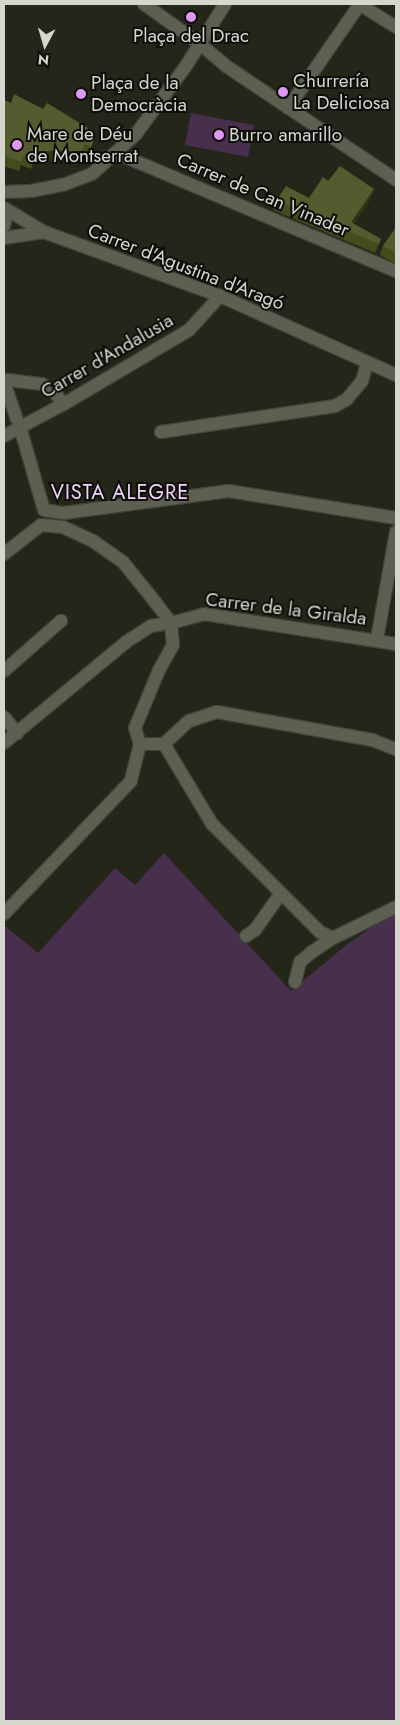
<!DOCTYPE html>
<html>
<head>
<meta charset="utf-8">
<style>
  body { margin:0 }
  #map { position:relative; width:400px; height:1725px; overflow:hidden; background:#242619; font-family:Jost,sans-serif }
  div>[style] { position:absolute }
  .green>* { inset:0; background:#472f4d }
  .roads { filter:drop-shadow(1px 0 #414339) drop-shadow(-1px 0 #414339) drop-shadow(0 1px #414339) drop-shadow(0 -1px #414339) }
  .minor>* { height:12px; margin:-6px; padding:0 6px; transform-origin:6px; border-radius:6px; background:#5d5f51 }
  .wall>* { inset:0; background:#464b1c }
  .shaded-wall>* { inset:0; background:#323613 }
  .building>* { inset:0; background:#555a2f }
  .dots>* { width:14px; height:14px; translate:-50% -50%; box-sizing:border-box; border:2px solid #0d0e09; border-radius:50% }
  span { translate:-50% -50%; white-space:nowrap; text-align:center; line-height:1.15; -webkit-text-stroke:4px #0d0e09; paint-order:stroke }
  .poi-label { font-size:19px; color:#d5d7ce }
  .left { translate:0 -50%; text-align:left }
  .street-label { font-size:19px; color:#d5d7ce }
  .neighbourhood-label { font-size:20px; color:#f1d4fa; letter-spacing:1px }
  .frame { position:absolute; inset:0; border:5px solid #d5d7ce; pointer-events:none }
  .north { position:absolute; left:20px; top:20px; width:50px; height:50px; -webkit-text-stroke:4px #0d0e09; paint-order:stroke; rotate:186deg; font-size:14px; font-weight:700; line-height:20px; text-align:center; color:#d5d7ce }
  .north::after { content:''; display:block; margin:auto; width:18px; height:22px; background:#d5d7ce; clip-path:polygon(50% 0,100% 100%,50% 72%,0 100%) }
</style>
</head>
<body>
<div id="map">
  <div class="green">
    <i style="clip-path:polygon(191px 113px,254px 125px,248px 157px,185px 145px)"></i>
    <i style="clip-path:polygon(164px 853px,291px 991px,345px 946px,375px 925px,396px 915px,396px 1721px,4px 1721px,4px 925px,38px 953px,115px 868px,135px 885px)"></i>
  </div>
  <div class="roads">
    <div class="minor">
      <i style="left:144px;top:4px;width:69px;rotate:35.5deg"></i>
      <i style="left:200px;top:44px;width:34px;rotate:40deg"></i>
      <i style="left:226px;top:66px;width:205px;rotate:33.8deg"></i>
      <i style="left:359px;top:4px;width:44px;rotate:31.9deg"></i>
      <i style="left:288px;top:108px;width:126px;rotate:-55.3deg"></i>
      <i style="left:116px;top:153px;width:304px;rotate:22.9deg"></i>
      <i style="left:4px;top:192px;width:27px;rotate:-2deg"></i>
      <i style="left:31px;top:191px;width:33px;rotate:-11deg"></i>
      <i style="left:63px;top:185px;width:31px;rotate:-21deg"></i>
      <i style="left:92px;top:174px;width:59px;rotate:-42.3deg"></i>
      <i style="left:136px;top:134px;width:84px;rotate:-53.7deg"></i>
      <i style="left:186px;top:66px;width:73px;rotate:-57.8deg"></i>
      <i style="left:4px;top:208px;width:47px;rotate:31deg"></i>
      <i style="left:44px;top:232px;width:187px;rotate:20deg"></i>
      <i style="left:220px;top:296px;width:193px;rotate:24.2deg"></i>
      <i style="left:4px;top:226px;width:16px;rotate:-79deg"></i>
      <i style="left:4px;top:238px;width:40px;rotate:-8.5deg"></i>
      <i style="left:4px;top:381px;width:4px;rotate:-14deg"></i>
      <i style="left:8px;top:380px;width:34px;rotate:7deg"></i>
      <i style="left:42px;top:384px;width:14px;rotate:34deg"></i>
      <i style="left:54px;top:392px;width:16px;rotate:50deg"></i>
      <i style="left:4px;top:382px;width:39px;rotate:71deg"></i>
      <i style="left:20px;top:427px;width:86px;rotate:73.9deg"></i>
      <i style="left:44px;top:510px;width:20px;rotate:9deg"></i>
      <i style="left:64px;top:513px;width:166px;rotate:-7.6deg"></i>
      <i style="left:229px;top:491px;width:169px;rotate:9.2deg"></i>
      <i style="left:161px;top:432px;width:176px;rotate:-8.5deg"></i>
      <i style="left:335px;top:406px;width:14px;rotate:-30deg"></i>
      <i style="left:347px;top:399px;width:23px;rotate:-50deg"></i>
      <i style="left:362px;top:381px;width:18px;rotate:-74deg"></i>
      <i style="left:4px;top:436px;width:74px;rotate:-28.3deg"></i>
      <i style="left:69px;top:401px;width:139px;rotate:-30.6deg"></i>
      <i style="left:189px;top:330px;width:46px;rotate:-47.6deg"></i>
      <i style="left:4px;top:554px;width:47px;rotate:-38.1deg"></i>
      <i style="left:41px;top:525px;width:22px;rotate:5deg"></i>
      <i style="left:63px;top:527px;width:33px;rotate:25deg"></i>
      <i style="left:93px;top:541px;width:37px;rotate:35deg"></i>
      <i style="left:123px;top:562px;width:53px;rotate:51.2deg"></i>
      <i style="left:156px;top:603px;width:25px;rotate:53deg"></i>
      <i style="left:171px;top:623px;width:22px;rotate:85deg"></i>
      <i style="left:173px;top:645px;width:29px;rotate:119deg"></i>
      <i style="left:159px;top:670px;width:63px;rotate:112.5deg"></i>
      <i style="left:135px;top:728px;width:17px;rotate:73deg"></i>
      <i style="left:140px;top:744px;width:38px;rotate:104deg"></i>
      <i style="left:131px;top:781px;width:184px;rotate:133.7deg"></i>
      <i style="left:377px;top:639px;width:109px;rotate:-79.9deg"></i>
      <i style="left:4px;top:671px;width:76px;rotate:-41.3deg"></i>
      <i style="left:4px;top:717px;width:21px;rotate:51deg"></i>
      <i style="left:4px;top:743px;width:158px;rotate:-39.6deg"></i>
      <i style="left:126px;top:642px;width:30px;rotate:-33deg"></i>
      <i style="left:151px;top:626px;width:20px;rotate:-9deg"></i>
      <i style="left:171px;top:623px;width:34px;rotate:-15deg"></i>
      <i style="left:204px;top:614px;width:194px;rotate:8.9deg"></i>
      <i style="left:140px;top:744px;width:24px"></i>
      <i style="left:164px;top:744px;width:93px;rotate:59deg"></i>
      <i style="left:212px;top:824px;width:153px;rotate:45deg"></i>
      <i style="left:320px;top:932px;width:14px;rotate:25deg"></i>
      <i style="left:164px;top:744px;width:34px;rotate:-43deg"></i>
      <i style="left:189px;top:721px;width:29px;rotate:-18deg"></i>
      <i style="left:217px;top:712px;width:158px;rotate:10.2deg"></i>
      <i style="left:372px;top:740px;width:26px;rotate:21deg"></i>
      <i style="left:246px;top:936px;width:11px;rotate:-34deg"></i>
      <i style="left:255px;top:930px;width:45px;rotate:-54.9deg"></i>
      <i style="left:295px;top:982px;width:21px;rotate:-76deg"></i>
      <i style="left:300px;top:962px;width:16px;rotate:-40deg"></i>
      <i style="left:312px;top:952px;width:25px;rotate:-34deg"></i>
      <i style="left:333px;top:938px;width:70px;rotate:-26.2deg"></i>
    </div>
  </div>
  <div class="wall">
    <i style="clip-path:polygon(4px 100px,95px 137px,88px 156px,81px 154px,79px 160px,34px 161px,31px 169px,21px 165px,19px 171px,4px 166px)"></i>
    <i style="clip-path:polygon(309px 198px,371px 198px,353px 224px,381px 239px,375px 253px,273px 210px,276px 201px)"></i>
    <i style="clip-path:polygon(396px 227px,396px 264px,380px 255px,383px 246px)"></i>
  </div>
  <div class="shaded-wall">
    <i style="clip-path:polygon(36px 151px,82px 151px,79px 160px,34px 161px)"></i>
    <i style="clip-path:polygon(374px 189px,371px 198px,347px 232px,351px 222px)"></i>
  </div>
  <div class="building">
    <i style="clip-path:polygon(14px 94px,43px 109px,47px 103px,88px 128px,88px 134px,95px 137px,91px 147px,85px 144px,82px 151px,36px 151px,34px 159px,24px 155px,22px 162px,4px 156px,4px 100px,11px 103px)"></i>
    <i style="clip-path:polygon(340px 166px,374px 189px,351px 222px,381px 239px,379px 244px,276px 201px,286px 186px,309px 198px,323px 177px,328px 181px)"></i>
    <i style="clip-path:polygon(396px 227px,396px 253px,383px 246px)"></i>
  </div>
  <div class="dots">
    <i style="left:191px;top:17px;background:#de98f2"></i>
    <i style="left:283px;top:92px;background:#de98f2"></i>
    <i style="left:81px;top:94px;background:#de98f2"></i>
    <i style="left:219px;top:135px;background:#de98f2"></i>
    <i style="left:17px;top:145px;background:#de98f2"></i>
  </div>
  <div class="poi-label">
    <span style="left:191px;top:36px">Plaça del Drac</span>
    <span class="left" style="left:293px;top:92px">Churrería<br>La Deliciosa</span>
    <span class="left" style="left:91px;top:94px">Plaça de la<br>Democràcia</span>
    <span class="left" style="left:27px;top:145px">Mare de Déu<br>de Montserrat</span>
    <span class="left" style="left:229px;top:135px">Burro amarillo</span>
  </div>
  <div class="street-label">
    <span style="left:263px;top:195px;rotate:23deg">Carrer de Can Vinader</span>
    <span style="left:186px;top:267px;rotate:21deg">Carrer d'Agustina d'Aragó</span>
    <span style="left:107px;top:356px;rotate:-30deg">Carrer d'Andalusia</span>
    <span style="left:286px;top:609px;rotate:7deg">Carrer de la Giralda</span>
  </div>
  <div class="neighbourhood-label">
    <span style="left:120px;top:492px">VISTA ALEGRE</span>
  </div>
  <div class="frame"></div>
  <div class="north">N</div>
</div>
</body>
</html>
